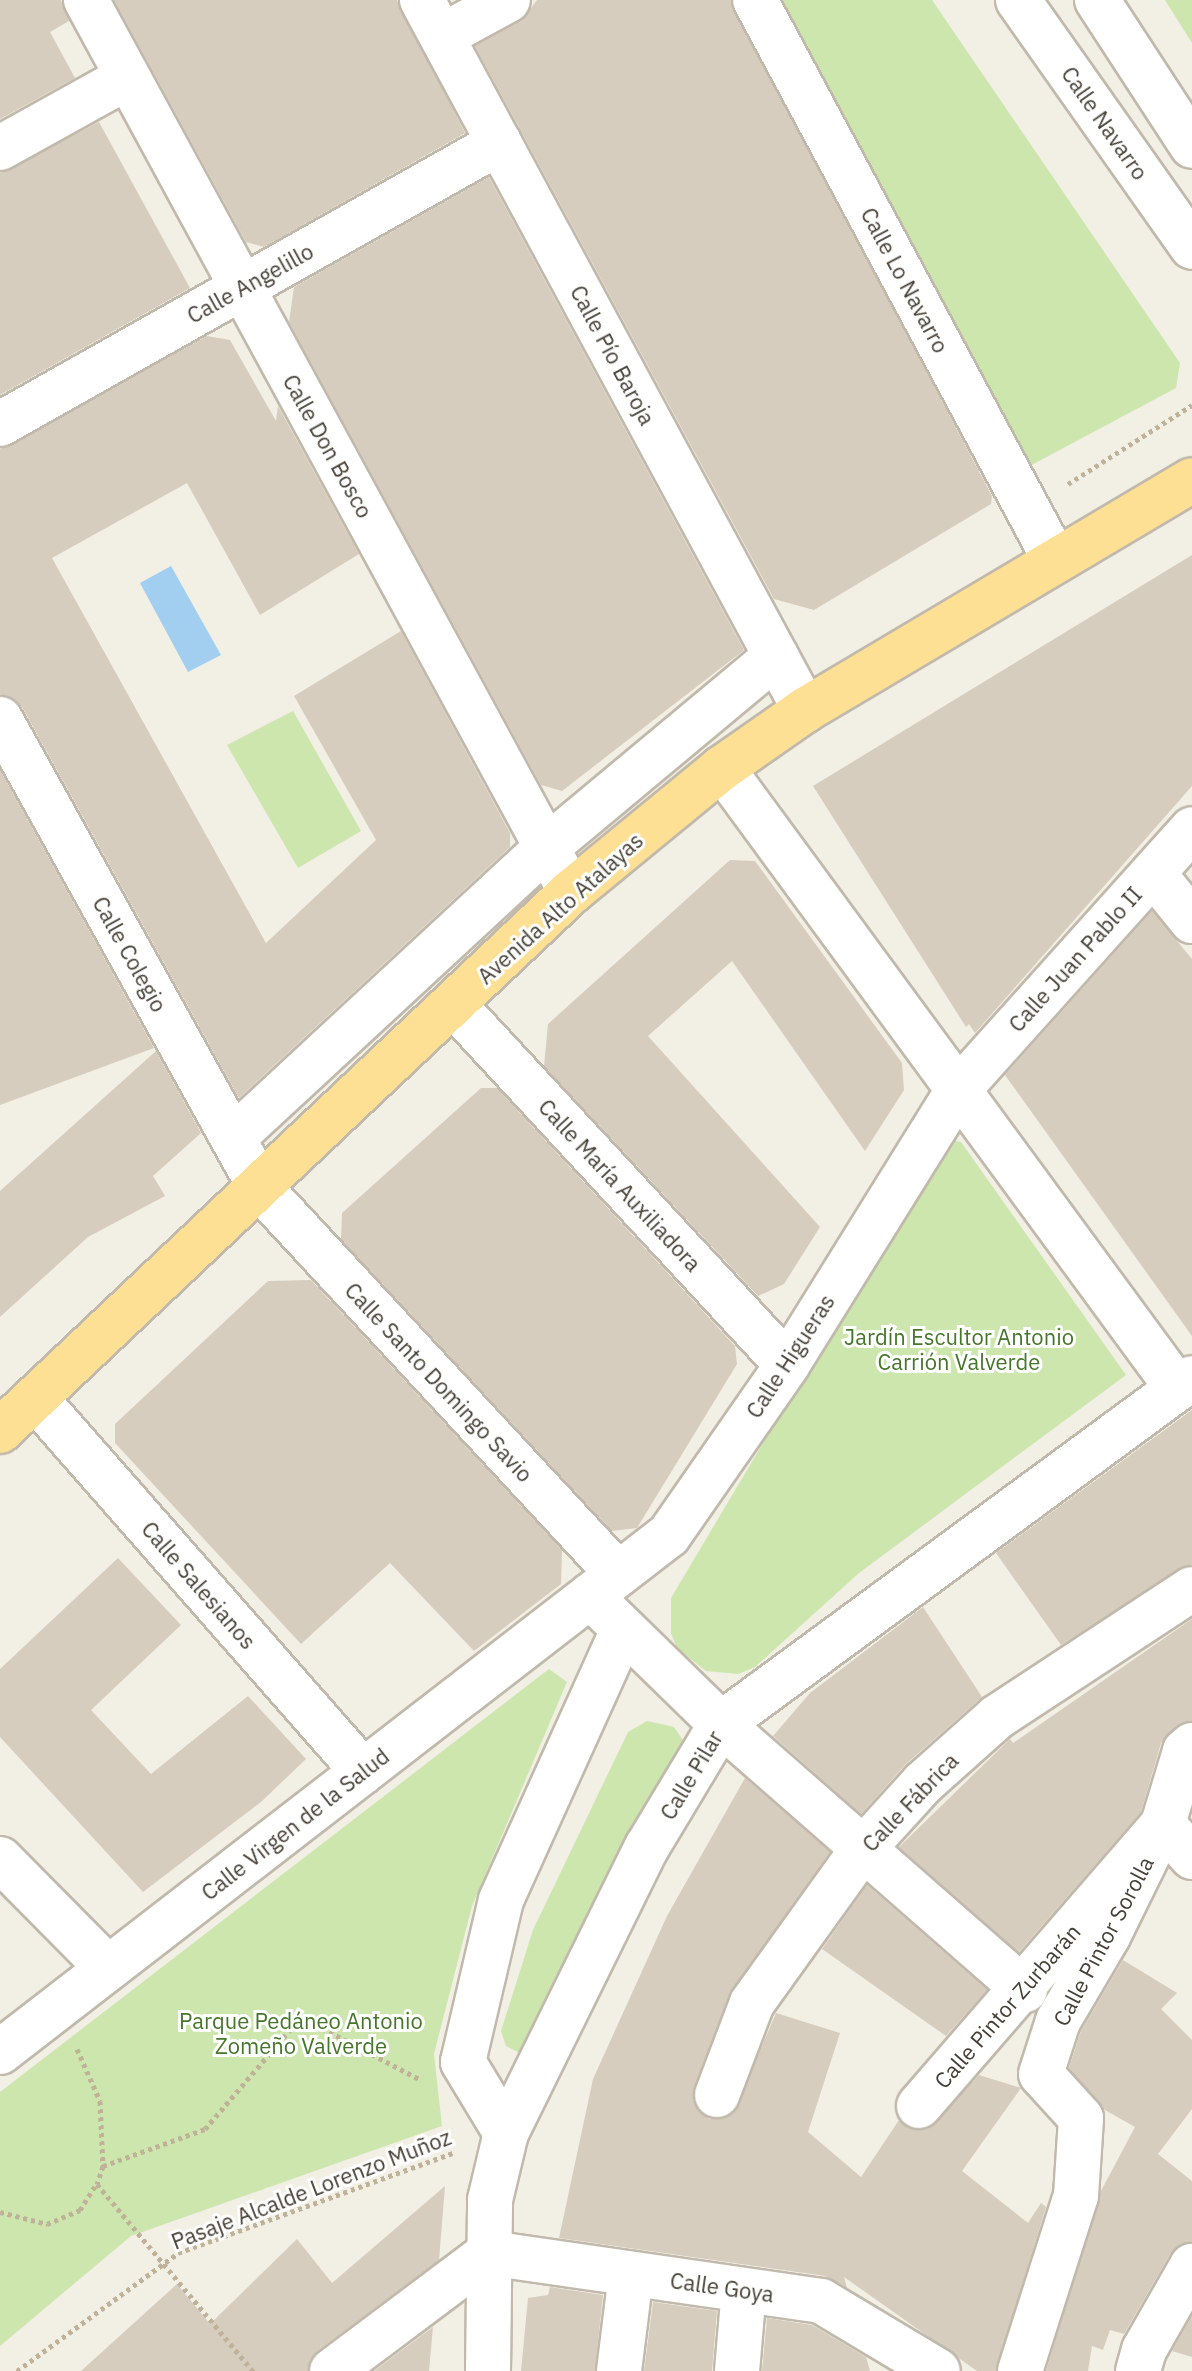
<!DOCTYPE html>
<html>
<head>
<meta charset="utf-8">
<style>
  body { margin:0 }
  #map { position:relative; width:1192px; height:2371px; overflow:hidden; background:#f2efe5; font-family:"IBM Plex Sans",sans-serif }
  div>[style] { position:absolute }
  .green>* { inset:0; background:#cce6ae }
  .water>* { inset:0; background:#a2ceef }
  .building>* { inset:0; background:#d7cdbe }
  .path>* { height:5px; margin-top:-2.5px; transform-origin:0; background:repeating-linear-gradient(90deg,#bfb299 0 4px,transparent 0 8px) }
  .roads { filter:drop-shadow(2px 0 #c1b9ab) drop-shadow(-2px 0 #c1b9ab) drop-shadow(0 2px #c1b9ab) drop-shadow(0 -2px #c1b9ab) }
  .minor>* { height:44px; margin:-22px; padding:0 22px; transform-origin:22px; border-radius:22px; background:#fff }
  .major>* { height:44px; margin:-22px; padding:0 22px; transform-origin:22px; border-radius:22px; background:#fde094 }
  span { translate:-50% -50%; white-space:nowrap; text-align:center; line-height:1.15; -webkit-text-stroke:6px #fff; paint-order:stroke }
  .street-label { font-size:22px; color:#453f35 }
  .park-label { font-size:22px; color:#457629 }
</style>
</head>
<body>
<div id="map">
  <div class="green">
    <i style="clip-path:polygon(780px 0,932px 0,1180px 363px,1176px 388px,1024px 469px)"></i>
    <i style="clip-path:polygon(1165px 0,1192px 0,1192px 43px)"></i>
    <i style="clip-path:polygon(293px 711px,361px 831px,298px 868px,227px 745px)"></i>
    <i style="clip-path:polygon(955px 1141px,961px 1142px,1126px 1375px,859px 1573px,755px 1667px,738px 1674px,706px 1671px,677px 1648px,671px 1633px,671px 1598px,873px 1258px,947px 1144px)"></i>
    <i style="clip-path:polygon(549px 1669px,567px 1682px,472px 1906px,434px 2054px,442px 2126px,131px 2236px,0 2346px,0 2092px)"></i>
    <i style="clip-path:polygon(647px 1721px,674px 1727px,684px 1742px,683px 1759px,528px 2051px,518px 2052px,506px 2046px,501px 2031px,533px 1930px,628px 1732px)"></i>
  </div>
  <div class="water">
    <i style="clip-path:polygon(171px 566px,221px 655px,188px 672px,140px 583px)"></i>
  </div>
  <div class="building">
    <i style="clip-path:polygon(0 0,61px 0,69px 21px,50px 32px,75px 78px,0 119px)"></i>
    <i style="clip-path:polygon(114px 0,397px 0,465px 133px,264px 247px,246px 242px)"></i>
    <i style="clip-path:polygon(537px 0,730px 0,992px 496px,991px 504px,814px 610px,774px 599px,475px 46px,521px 21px)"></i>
    <i style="clip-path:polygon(99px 122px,190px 288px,0 395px,0 173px)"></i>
    <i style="clip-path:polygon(489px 177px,744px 650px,562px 791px,541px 785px,289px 322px,294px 287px)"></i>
    <i style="clip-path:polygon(207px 336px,230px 340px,276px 421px,278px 406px,359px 554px,260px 615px,187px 483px,52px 558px,266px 943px,376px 840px,294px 696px,401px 631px,510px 833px,510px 847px,239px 1098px,22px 707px,0 694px,0 449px)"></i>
    <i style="clip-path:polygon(1192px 555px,1192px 786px,975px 1033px,969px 1024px,966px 1027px,813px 786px)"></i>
    <i style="clip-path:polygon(0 770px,154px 1048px,0 1105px)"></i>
    <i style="clip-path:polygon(730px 860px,755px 861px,902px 1063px,904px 1090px,865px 1151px,732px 961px,648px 1036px,820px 1227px,784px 1284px,758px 1296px,544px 1066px,548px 1024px)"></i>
    <i style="clip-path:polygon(1152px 911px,1192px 959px,1192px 1336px,1005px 1075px)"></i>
    <i style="clip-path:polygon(156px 1051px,201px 1133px,153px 1176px,165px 1196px,88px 1237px,0 1317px,0 1191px)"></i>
    <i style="clip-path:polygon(481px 1088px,497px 1088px,735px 1346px,737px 1364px,637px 1528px,612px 1531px,341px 1239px,342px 1213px)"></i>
    <i style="clip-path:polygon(311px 1280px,562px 1550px,561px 1584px,474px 1651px,390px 1563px,301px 1644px,115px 1443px,115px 1424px,268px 1281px)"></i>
    <i style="clip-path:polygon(1192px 1410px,1192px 1564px,1061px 1645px,996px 1553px)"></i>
    <i style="clip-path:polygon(118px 1558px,181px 1625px,91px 1710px,151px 1774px,248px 1696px,306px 1759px,261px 1802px,143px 1892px,0 1737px,0 1669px)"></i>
    <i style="clip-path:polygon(923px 1607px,982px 1697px,906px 1764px,861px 1814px,773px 1736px,810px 1693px)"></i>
    <i style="clip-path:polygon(1192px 1619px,1192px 1721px,1176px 1726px,1161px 1743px,1141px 1812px,1019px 1952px,899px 1847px,1010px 1739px,1013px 1743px)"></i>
    <i style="clip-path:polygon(745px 1778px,830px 1852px,732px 1989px,693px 2100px,709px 2119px,733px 2114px,776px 2013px,840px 2033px,808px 2132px,861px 2177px,899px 2120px,914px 2130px,928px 2129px,979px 2075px,1021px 2088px,962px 2171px,1028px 2223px,1041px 2203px,1046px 2207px,996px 2371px,977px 2371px,844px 2277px,847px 2288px,825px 2276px,559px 2238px,593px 2079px,667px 1916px)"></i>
    <i style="clip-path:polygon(867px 1885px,987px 1990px,946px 2036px,822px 1949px)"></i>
    <i style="clip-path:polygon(1123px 1960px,1177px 1993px,1161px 2009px,1192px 2040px,1192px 2109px,1158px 2154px,1192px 2181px,1192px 2241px,1170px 2254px,1124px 2334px,1110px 2330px,1103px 2350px,1092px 2346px,1088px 2371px,1046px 2371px,1101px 2191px,1135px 2127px,1105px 2110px,1069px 2068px,1081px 2031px)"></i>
    <i style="clip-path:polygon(445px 2186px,439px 2260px,317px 2351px,308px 2371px,81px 2371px,177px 2284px,210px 2324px,297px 2239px,332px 2283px)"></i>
    <i style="clip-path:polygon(550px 2287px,603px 2295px,595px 2371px,521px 2371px,528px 2298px,548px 2295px)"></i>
    <i style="clip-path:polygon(653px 2302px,717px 2311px,712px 2371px,644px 2371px)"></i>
    <i style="clip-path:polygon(1192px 2316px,1192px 2357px,1172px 2351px)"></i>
    <i style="clip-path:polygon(767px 2318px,812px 2325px,866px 2357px,870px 2371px,762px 2371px)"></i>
    <i style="clip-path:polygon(433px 2327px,429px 2371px,374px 2371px)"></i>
  </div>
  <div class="path">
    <i style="left:1068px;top:484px;width:147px;rotate:-32.5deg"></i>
    <i style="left:77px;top:2049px;width:57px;rotate:66.1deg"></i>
    <i style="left:100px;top:2101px;width:65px;rotate:87.4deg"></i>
    <i style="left:103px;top:2166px;width:19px;rotate:108deg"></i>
    <i style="left:97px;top:2184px;width:244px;rotate:50.2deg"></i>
    <i style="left:103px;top:2166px;width:109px;rotate:-19.9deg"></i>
    <i style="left:205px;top:2129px;width:148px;rotate:-49.4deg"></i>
    <i style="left:301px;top:2017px;width:136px;rotate:27.7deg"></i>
    <i style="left:0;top:2212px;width:49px;rotate:14.3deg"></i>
    <i style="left:47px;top:2224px;width:36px;rotate:-23deg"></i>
    <i style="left:80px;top:2210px;width:31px;rotate:-58deg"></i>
    <i style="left:17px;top:2371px;width:200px;rotate:-36.2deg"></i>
    <i style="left:178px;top:2253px;width:295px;rotate:-20deg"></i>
  </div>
  <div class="roads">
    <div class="minor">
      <i style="left:86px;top:0;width:1015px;rotate:61.47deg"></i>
      <i style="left:422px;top:0;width:807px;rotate:61.66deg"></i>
      <i style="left:755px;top:0;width:635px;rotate:61.82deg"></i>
      <i style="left:1018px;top:0;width:302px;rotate:54.8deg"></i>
      <i style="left:1097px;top:0;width:174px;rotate:56.9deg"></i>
      <i style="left:442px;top:36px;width:75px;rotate:-28.6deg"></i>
      <i style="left:0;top:148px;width:146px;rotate:-29deg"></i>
      <i style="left:0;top:424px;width:573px;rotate:-29.39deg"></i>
      <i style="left:0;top:719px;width:538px;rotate:60.96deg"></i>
      <i style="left:261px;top:1189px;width:525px;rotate:47.16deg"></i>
      <i style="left:722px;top:768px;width:770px;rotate:53.71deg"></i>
      <i style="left:1153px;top:873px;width:62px;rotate:50.9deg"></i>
      <i style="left:454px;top:1005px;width:490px;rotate:47.2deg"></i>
      <i style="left:233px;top:1138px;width:428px;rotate:-42.8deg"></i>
      <i style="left:547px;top:847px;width:298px;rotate:-39.8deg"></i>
      <i style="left:35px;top:1398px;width:497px;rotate:48.7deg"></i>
      <i style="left:590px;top:1596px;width:183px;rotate:44.3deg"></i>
      <i style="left:721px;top:1724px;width:404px;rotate:41.2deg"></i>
      <i style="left:0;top:1859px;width:153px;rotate:45.3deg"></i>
      <i style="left:0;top:2052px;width:845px;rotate:-37.7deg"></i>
      <i style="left:669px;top:1535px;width:207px;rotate:-55.2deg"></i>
      <i style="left:787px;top:1365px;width:325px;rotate:-58.1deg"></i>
      <i style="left:959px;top:1089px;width:349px;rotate:-48.1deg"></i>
      <i style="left:717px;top:2095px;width:98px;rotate:-69.2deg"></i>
      <i style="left:752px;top:2003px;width:188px;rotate:-54.3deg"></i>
      <i style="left:862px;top:1850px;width:91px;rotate:-47.7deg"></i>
      <i style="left:923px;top:1783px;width:99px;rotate:-41.7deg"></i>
      <i style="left:997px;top:1717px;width:233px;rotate:-33.3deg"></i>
      <i style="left:919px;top:2106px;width:373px;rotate:-49.1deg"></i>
      <i style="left:1163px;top:1824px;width:76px;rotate:-73.2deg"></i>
      <i style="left:1185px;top:1751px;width:9px;rotate:-41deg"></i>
      <i style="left:506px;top:2133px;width:83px;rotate:-121.2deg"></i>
      <i style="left:463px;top:2062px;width:166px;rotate:-76.8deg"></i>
      <i style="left:501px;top:1900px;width:294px;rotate:-65.7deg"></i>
      <i style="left:332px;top:2371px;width:196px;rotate:-36.9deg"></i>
      <i style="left:489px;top:2253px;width:335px;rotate:8.2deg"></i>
      <i style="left:821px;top:2301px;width:136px;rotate:30.9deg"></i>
      <i style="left:488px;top:2371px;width:171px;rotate:-89.3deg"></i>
      <i style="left:490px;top:2200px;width:69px;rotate:-76.6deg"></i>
      <i style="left:506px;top:2133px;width:319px;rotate:-63.8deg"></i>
      <i style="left:647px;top:1847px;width:144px;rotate:-59deg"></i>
      <i style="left:721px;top:1724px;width:584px;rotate:-36.3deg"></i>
      <i style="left:619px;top:2371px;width:98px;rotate:-82.9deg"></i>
      <i style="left:737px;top:2371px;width:81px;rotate:-85.1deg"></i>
      <i style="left:1020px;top:2371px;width:184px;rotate:-72.3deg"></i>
      <i style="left:1076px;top:2196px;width:78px;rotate:-86.3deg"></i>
      <i style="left:1081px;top:2118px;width:59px;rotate:-132.3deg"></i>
      <i style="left:1041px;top:2074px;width:56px;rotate:-72.2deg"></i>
      <i style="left:1058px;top:2021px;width:99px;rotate:-59.5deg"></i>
      <i style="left:1108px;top:1936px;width:125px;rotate:-63.8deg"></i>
      <i style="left:1163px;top:1824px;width:44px;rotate:48.7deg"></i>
      <i style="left:1138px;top:2371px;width:22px;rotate:-74deg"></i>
      <i style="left:1144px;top:2350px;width:97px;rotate:-60.3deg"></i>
    </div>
    <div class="major">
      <i style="left:0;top:1431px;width:785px;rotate:-43.35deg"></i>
      <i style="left:571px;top:892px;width:195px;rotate:-39.4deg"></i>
      <i style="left:722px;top:768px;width:101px;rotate:-34.9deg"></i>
      <i style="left:805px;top:710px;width:450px;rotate:-30.7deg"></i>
    </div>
  </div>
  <div class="street-label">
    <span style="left:1105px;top:123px;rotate:55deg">Calle Navarro</span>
    <span style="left:905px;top:280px;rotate:62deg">Calle Lo Navarro</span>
    <span style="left:250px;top:283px;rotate:-29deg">Calle Angelillo</span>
    <span style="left:613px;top:355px;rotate:62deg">Calle Pío Baroja</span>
    <span style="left:328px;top:446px;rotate:61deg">Calle Don Bosco</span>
    <span style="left:560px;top:908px;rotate:-42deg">Avenida Alto Atalayas</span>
    <span style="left:130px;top:954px;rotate:61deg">Calle Colegio</span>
    <span style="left:1075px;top:959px;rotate:-48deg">Calle Juan Pablo II</span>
    <span style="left:620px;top:1185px;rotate:47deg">Calle María Auxiliadora</span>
    <span style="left:790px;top:1356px;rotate:-57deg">Calle Higueras</span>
    <span style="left:439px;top:1382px;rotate:47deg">Calle Santo Domingo Savio</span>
    <span style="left:199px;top:1585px;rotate:49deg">Calle Salesianos</span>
    <span style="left:691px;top:1775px;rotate:-59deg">Calle Pilar</span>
    <span style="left:910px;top:1802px;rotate:-46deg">Calle Fábrica</span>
    <span style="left:295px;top:1824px;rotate:-38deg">Calle Virgen de la Salud</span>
    <span style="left:1103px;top:1941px;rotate:-62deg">Calle Pintor Sorolla</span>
    <span style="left:1007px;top:2006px;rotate:-49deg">Calle Pintor Zurbarán</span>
    <span style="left:311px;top:2189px;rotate:-21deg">Pasaje Alcalde Lorenzo Muñoz</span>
    <span style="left:722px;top:2287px;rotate:8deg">Calle Goya</span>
  </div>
  <div class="park-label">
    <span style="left:959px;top:1349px">Jardín Escultor Antonio<br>Carrión Valverde</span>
    <span style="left:301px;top:2033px">Parque Pedáneo Antonio<br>Zomeño Valverde</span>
  </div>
</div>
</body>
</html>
